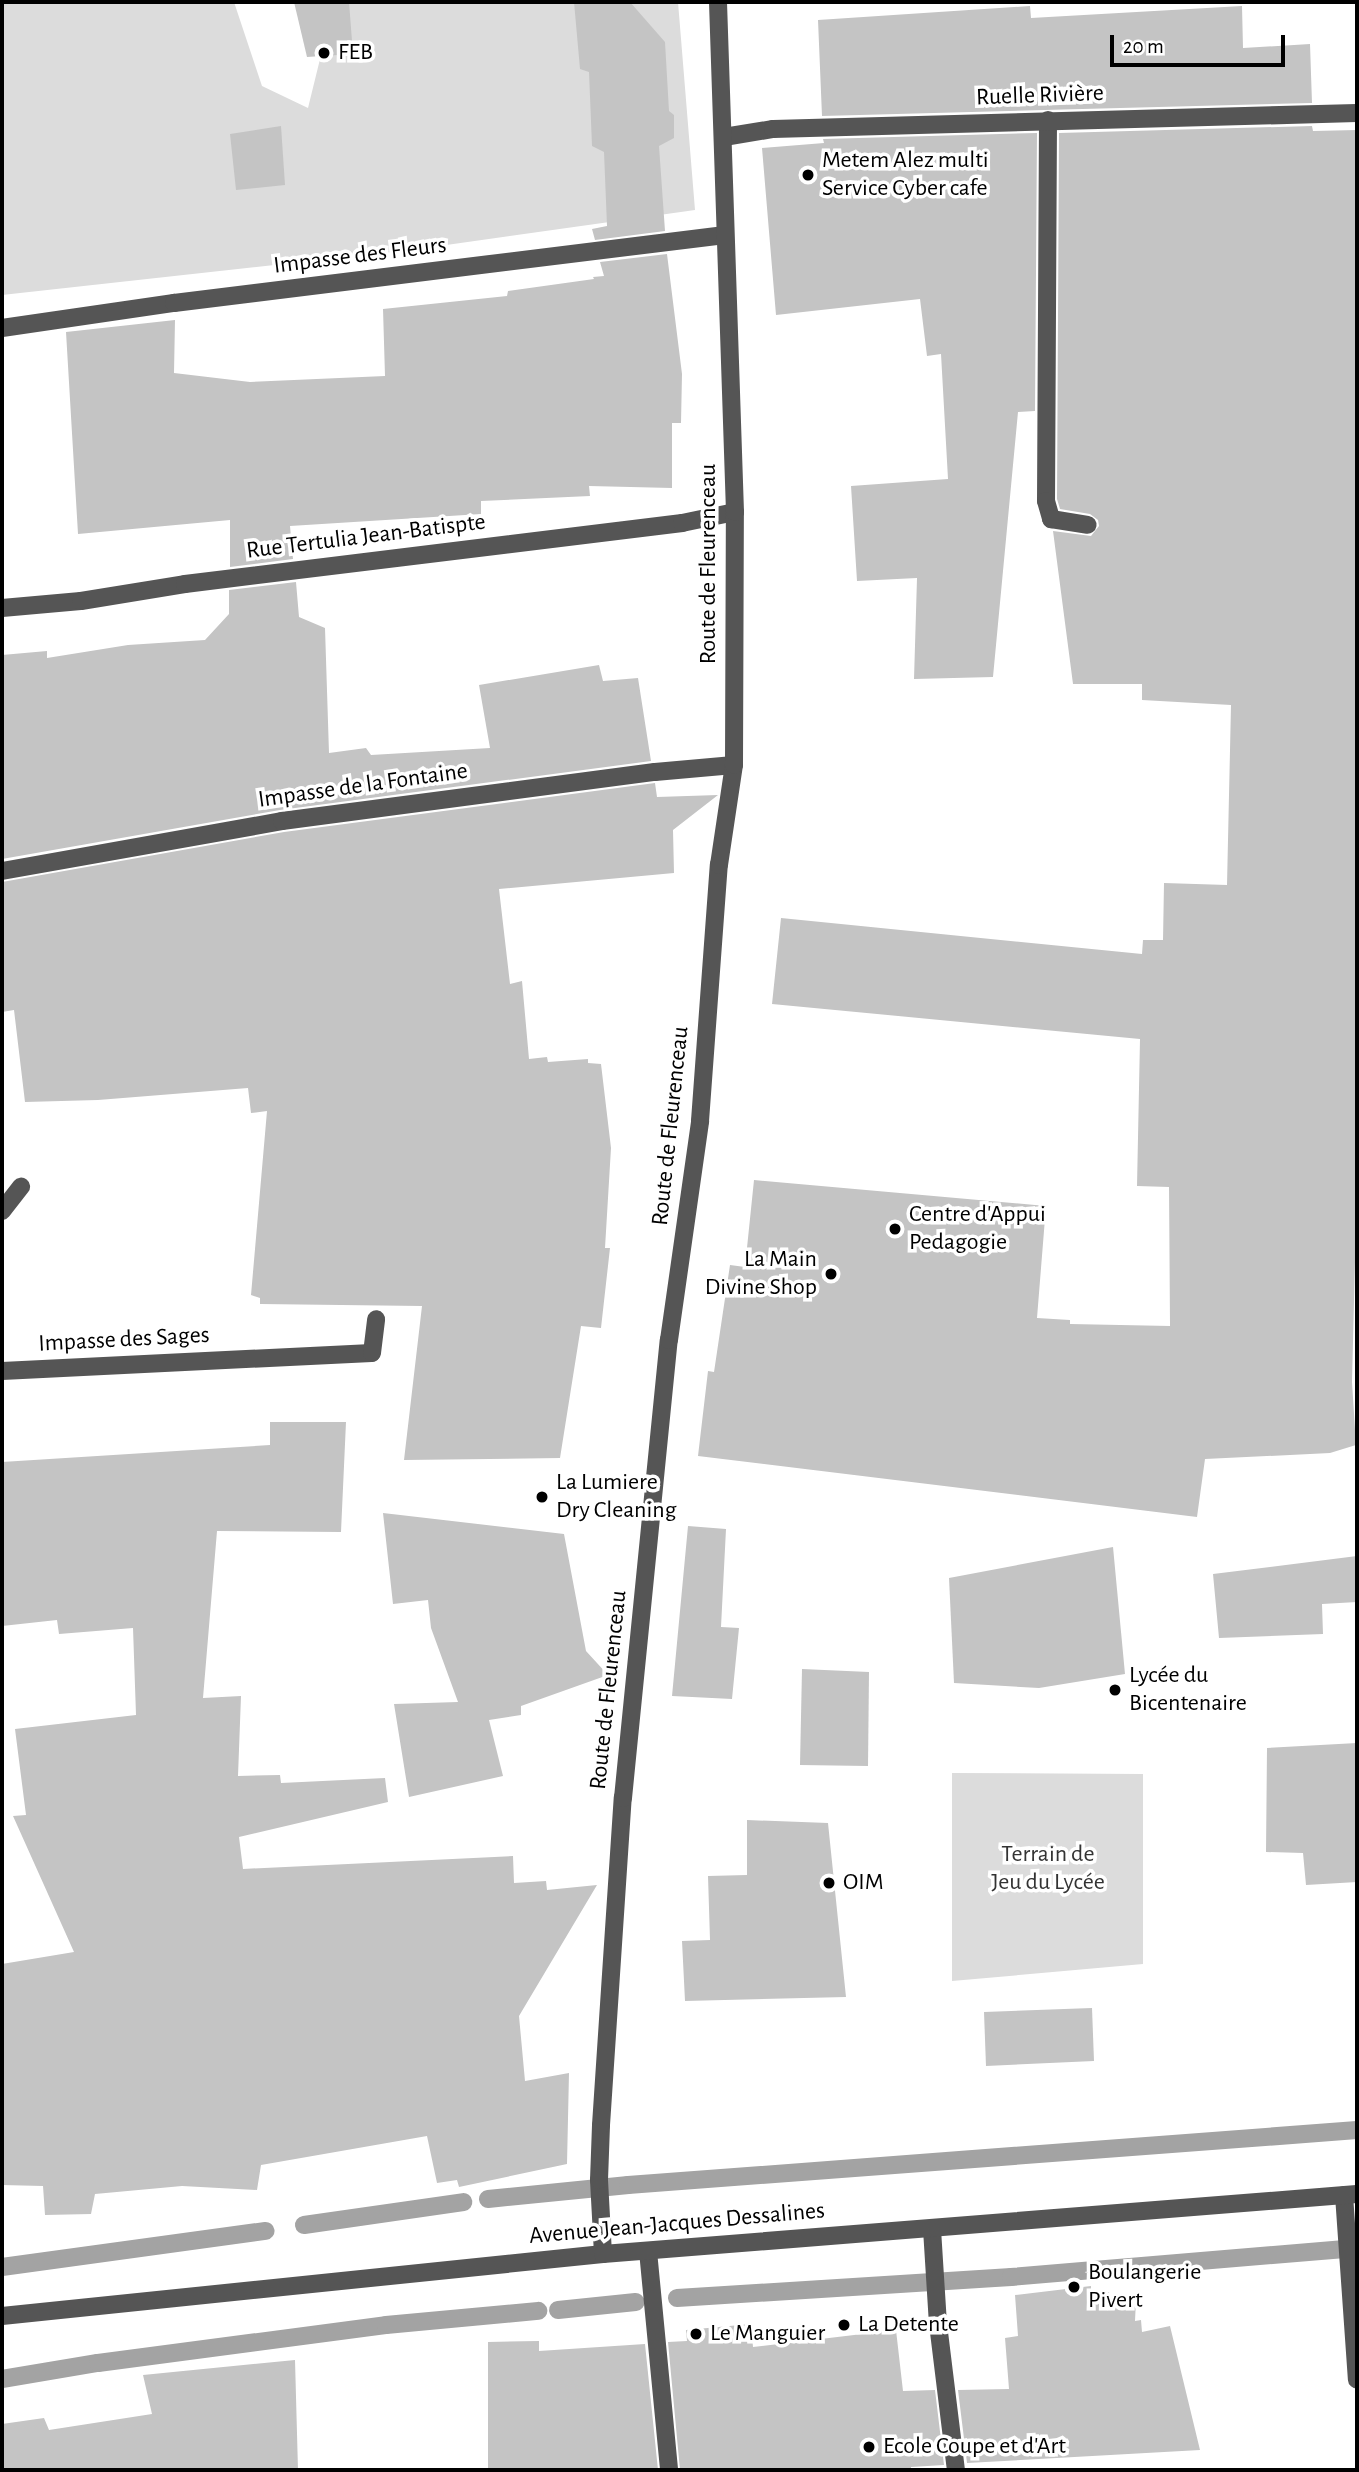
<!DOCTYPE html>
<html>
<head>
<meta charset="utf-8">
<style>
  body { margin:0 }
  #map { position:relative; width:1359px; height:2472px; overflow:hidden; background:#fff; font-family:"Alegreya Sans",sans-serif }
  div>[style] { position:absolute }
  .green>* { inset:0; background:#dcdcdc }
  .stream>* { height:18px; margin:-9px; padding:0 9px; transform-origin:9px; border-radius:9px; background:#a3a3a3 }
  .building>* { inset:0; background:#c4c4c4 }
  .minor>* { height:18px; margin:-9px; padding:0 9px; transform-origin:9px; border-radius:9px; background:#555 }
  .dots>* { width:19px; height:19px; translate:-50% -50%; box-sizing:border-box; border:4px solid #fff; border-radius:50% }
  span { translate:-50% -50%; white-space:nowrap; text-align:center; line-height:1.15; -webkit-text-stroke:7px #fff; paint-order:stroke }
  .poi-label { font-size:24px; color:#000 }
  .left { translate:0 -50%; text-align:left }
  .right { translate:-100% -50%; text-align:right }
  .street-label { font-size:24px; color:#000 }
  .park-label { font-size:24px; color:#333 }
  .frame { position:absolute; inset:0; border:4px solid #000; pointer-events:none }
  .scale { position:absolute; left:1110px; top:35px; width:175px; height:32px; box-sizing:border-box; border:4px solid #000; border-top:0; padding-left:9px; font-size:21px; line-height:24px; white-space:nowrap; color:#000; -webkit-text-stroke:5px #fff; paint-order:stroke }
</style>
</head>
<body>
<div id="map">
  <div class="green">
    <i style="clip-path:polygon(2px 2px,234px 2px,262px 86px,308px 108px,334px 2px,678px 2px,695px 210px,411px 250px,2px 295px)"></i>
    <i style="clip-path:polygon(952px 1773px,1143px 1774px,1143px 1964px,952px 1981px)"></i>
  </div>
  <div class="stream">
    <i style="left:488px;top:2199px;width:141px;rotate:-5.7deg"></i>
    <i style="left:628px;top:2185px;width:731px;rotate:-4.31deg"></i>
    <i style="left:304px;top:2225px;width:161px;rotate:-8.2deg"></i>
    <i style="left:2px;top:2267px;width:266px;rotate:-7.8deg"></i>
    <i style="left:677px;top:2298px;width:335px;rotate:-3.6deg"></i>
    <i style="left:1011px;top:2277px;width:347px;rotate:-4.8deg"></i>
    <i style="left:558px;top:2310px;width:78px;rotate:-5.9deg"></i>
    <i style="left:2px;top:2379px;width:97px;rotate:-9.5deg"></i>
    <i style="left:98px;top:2363px;width:290px;rotate:-7.5deg"></i>
    <i style="left:386px;top:2325px;width:153px;rotate:-5.3deg"></i>
  </div>
  <div class="building">
    <i style="clip-path:polygon(294px 2px,349px 2px,353px 54px,307px 57px)"></i>
    <i style="clip-path:polygon(574px 2px,630px 2px,665px 42px,669px 111px,674px 115px,674px 138px,659px 146px,665px 231px,595px 240px,592px 229px,607px 226px,604px 152px,592px 146px,589px 72px,580px 69px)"></i>
    <i style="clip-path:polygon(1030px 6px,1031px 18px,1242px 6px,1243px 48px,1310px 44px,1312px 103px,822px 116px,818px 20px)"></i>
    <i style="clip-path:polygon(281px 126px,285px 185px,236px 190px,230px 134px)"></i>
    <i style="clip-path:polygon(1312px 126px,1313px 131px,1357px 130px,1357px 1182px,1352px 1382px,1356px 1445px,1330px 1453px,1205px 1459px,1197px 1517px,698px 1456px,708px 1371px,714px 1372px,730px 1265px,745px 1267px,754px 1180px,1046px 1206px,1037px 1318px,1070px 1320px,1070px 1324px,1170px 1326px,1169px 1187px,1137px 1186px,1140px 1039px,772px 1004px,781px 918px,1142px 954px,1143px 940px,1163px 940px,1164px 883px,1227px 885px,1231px 705px,1142px 700px,1142px 684px,1073px 684px,1053px 531px,1091px 536px,1099px 526px,1098px 520px,1090px 514px,1060px 509px,1057px 499px,1059px 133px)"></i>
    <i style="clip-path:polygon(1037px 133px,1035px 411px,1018px 412px,993px 677px,914px 679px,917px 578px,857px 581px,851px 486px,948px 479px,941px 354px,927px 356px,920px 299px,776px 315px,762px 148px,824px 143px,823px 139px)"></i>
    <i style="clip-path:polygon(667px 254px,682px 374px,681px 423px,672px 423px,672px 488px,589px 486px,590px 496px,481px 501px,481px 514px,290px 526px,293px 559px,230px 567px,230px 520px,78px 534px,66px 332px,175px 320px,174px 373px,250px 382px,385px 376px,383px 309px,507px 296px,508px 291px,594px 279px,593px 277px,604px 276px,600px 262px)"></i>
    <i style="clip-path:polygon(296px 582px,299px 617px,325px 628px,329px 753px,366px 748px,371px 755px,490px 748px,479px 685px,599px 665px,603px 681px,638px 678px,651px 761px,280px 810px,2px 859px,2px 655px,47px 651px,47px 658px,128px 645px,205px 640px,229px 614px,229px 590px)"></i>
    <i style="clip-path:polygon(655px 783px,657px 797px,718px 795px,673px 830px,674px 873px,499px 889px,510px 984px,522px 981px,529px 1059px,547px 1057px,548px 1062px,588px 1059px,588px 1063px,601px 1064px,611px 1148px,605px 1248px,610px 1248px,601px 1328px,581px 1326px,560px 1458px,404px 1460px,422px 1306px,260px 1304px,260px 1298px,251px 1295px,267px 1111px,251px 1113px,248px 1088px,98px 1100px,25px 1102px,14px 1010px,2px 1012px,2px 882px,284px 832px)"></i>
    <i style="clip-path:polygon(270px 1422px,346px 1422px,341px 1532px,217px 1531px,203px 1698px,241px 1696px,238px 1776px,280px 1775px,281px 1783px,385px 1778px,388px 1802px,239px 1837px,243px 1869px,513px 1856px,514px 1883px,546px 1881px,547px 1890px,597px 1885px,519px 2016px,525px 2081px,569px 2073px,567px 2164px,459px 2187px,457px 2180px,437px 2183px,427px 2136px,261px 2165px,257px 2190px,182px 2186px,95px 2194px,91px 2214px,45px 2215px,43px 2186px,2px 2185px,2px 1964px,74px 1952px,13px 1816px,26px 1815px,15px 1729px,136px 1715px,133px 1628px,59px 1634px,57px 1620px,2px 1626px,2px 1462px,270px 1445px)"></i>
    <i style="clip-path:polygon(383px 1513px,564px 1534px,586px 1651px,608px 1675px,521px 1706px,521px 1715px,489px 1720px,503px 1776px,409px 1797px,394px 1704px,458px 1702px,431px 1628px,428px 1600px,393px 1604px)"></i>
    <i style="clip-path:polygon(688px 1526px,726px 1529px,721px 1627px,739px 1628px,732px 1699px,672px 1696px)"></i>
    <i style="clip-path:polygon(1113px 1547px,1125px 1674px,1039px 1688px,954px 1683px,949px 1578px)"></i>
    <i style="clip-path:polygon(1357px 1556px,1357px 1602px,1322px 1604px,1323px 1634px,1219px 1638px,1213px 1574px)"></i>
    <i style="clip-path:polygon(802px 1669px,869px 1672px,868px 1766px,800px 1765px)"></i>
    <i style="clip-path:polygon(1357px 1743px,1357px 1882px,1306px 1885px,1303px 1853px,1266px 1852px,1267px 1748px)"></i>
    <i style="clip-path:polygon(747px 1820px,828px 1823px,846px 1997px,685px 2001px,682px 1941px,710px 1940px,708px 1876px,747px 1875px)"></i>
    <i style="clip-path:polygon(1092px 2008px,1094px 2061px,986px 2066px,984px 2012px)"></i>
    <i style="clip-path:polygon(1091px 2286px,1091px 2293px,1109px 2292px,1112px 2304px,1136px 2300px,1135px 2321px,1141px 2320px,1142px 2332px,1170px 2326px,1200px 2450px,967px 2463px,958px 2390px,1009px 2389px,1005px 2338px,1018px 2336px,1015px 2295px)"></i>
    <i style="clip-path:polygon(751px 2324px,753px 2347px,896px 2330px,903px 2391px,935px 2390px,944px 2465px,911px 2467px,911px 2470px,680px 2470px,668px 2342px,687px 2341px,686px 2330px)"></i>
    <i style="clip-path:polygon(539px 2341px,539px 2351px,645px 2344px,658px 2470px,488px 2470px,488px 2342px)"></i>
    <i style="clip-path:polygon(295px 2360px,298px 2470px,2px 2470px,2px 2424px,44px 2418px,49px 2430px,152px 2414px,143px 2375px)"></i>
  </div>
  <div class="minor">
    <i style="left:1048px;top:120px;width:381px;rotate:90.3deg"></i>
    <i style="left:1046px;top:501px;width:19px;rotate:74deg"></i>
    <i style="left:1051px;top:519px;width:37px;rotate:9deg"></i>
    <i style="left:724px;top:137px;width:50px;rotate:-9.3deg"></i>
    <i style="left:773px;top:129px;width:584px;rotate:-1.57deg"></i>
    <i style="left:2px;top:328px;width:174px;rotate:-8.3deg"></i>
    <i style="left:174px;top:303px;width:555px;rotate:-7.04deg"></i>
    <i style="left:2px;top:608px;width:79px;rotate:-5.1deg"></i>
    <i style="left:81px;top:601px;width:105px;rotate:-9.3deg"></i>
    <i style="left:185px;top:584px;width:501px;rotate:-7deg"></i>
    <i style="left:682px;top:523px;width:54px;rotate:-11.7deg"></i>
    <i style="left:2px;top:871px;width:284px;rotate:-10.1deg"></i>
    <i style="left:282px;top:821px;width:376px;rotate:-7.5deg"></i>
    <i style="left:655px;top:772px;width:79px;rotate:-5.1deg"></i>
    <i style="left:2px;top:1211px;width:31px;rotate:-52deg"></i>
    <i style="left:2px;top:1371px;width:370px;rotate:-2.8deg"></i>
    <i style="left:372px;top:1353px;width:34px;rotate:-83deg"></i>
    <i style="left:1344px;top:2195px;width:185px;rotate:86deg"></i>
    <i style="left:932px;top:2229px;width:95px;rotate:86.4deg"></i>
    <i style="left:938px;top:2324px;width:147px;rotate:83deg"></i>
    <i style="left:648px;top:2251px;width:220px;rotate:84.5deg"></i>
    <i style="left:603px;top:2254px;width:74px;rotate:-93.1deg"></i>
    <i style="left:599px;top:2180px;width:55px;rotate:-87.9deg"></i>
    <i style="left:601px;top:2125px;width:328px;rotate:-86.2deg"></i>
    <i style="left:623px;top:1798px;width:460px;rotate:-84.3deg"></i>
    <i style="left:669px;top:1340px;width:221px;rotate:-81.9deg"></i>
    <i style="left:700px;top:1121px;width:257px;rotate:-85.8deg"></i>
    <i style="left:719px;top:865px;width:101px;rotate:-81.5deg"></i>
    <i style="left:734px;top:765px;width:253px;rotate:-89.8deg"></i>
    <i style="left:735px;top:512px;width:510px;rotate:-91.91deg"></i>
    <i style="left:2px;top:2316px;width:604px;rotate:-5.89deg"></i>
    <i style="left:603px;top:2254px;width:756px;rotate:-4.55deg"></i>
  </div>
  <div class="dots">
    <i style="left:324px;top:53px;background:#000"></i>
    <i style="left:808px;top:175px;background:#000"></i>
    <i style="left:895px;top:1229px;background:#000"></i>
    <i style="left:831px;top:1274px;background:#000"></i>
    <i style="left:542px;top:1497px;background:#000"></i>
    <i style="left:1115px;top:1690px;background:#000"></i>
    <i style="left:829px;top:1883px;background:#000"></i>
    <i style="left:1074px;top:2287px;background:#000"></i>
    <i style="left:844px;top:2325px;background:#000"></i>
    <i style="left:696px;top:2334px;background:#000"></i>
    <i style="left:869px;top:2447px;background:#000"></i>
  </div>
  <div class="poi-label">
    <span class="left" style="left:338px;top:53px">FEB</span>
    <span class="left" style="left:822px;top:175px">Metem Alez multi<br>Service Cyber cafe</span>
    <span class="left" style="left:909px;top:1229px">Centre d'Appui<br>Pedagogie</span>
    <span class="right" style="left:817px;top:1274px">La Main<br>Divine Shop</span>
    <span class="left" style="left:556px;top:1497px">La Lumiere<br>Dry Cleaning</span>
    <span class="left" style="left:1129px;top:1690px">Lycée du<br>Bicentenaire</span>
    <span class="left" style="left:843px;top:1883px">OIM</span>
    <span class="left" style="left:1088px;top:2287px">Boulangerie<br>Pivert</span>
    <span class="left" style="left:858px;top:2325px">La Detente</span>
    <span class="left" style="left:710px;top:2334px">Le Manguier</span>
    <span class="left" style="left:883px;top:2447px">Ecole Coupe et d'Art</span>
  </div>
  <div class="street-label">
    <span style="left:1040px;top:96px;rotate:-2deg">Ruelle Rivière</span>
    <span style="left:360px;top:256px;rotate:-7deg">Impasse des Fleurs</span>
    <span style="left:366px;top:537px;rotate:-7deg">Rue Tertulia Jean-Batispte</span>
    <span style="left:709px;top:564px;rotate:-90deg">Route de Fleurenceau</span>
    <span style="left:363px;top:786px;rotate:-8deg">Impasse de la Fontaine</span>
    <span style="left:671px;top:1126px;rotate:-84deg">Route de Fleurenceau</span>
    <span style="left:124px;top:1340px;rotate:-3deg">Impasse des Sages</span>
    <span style="left:609px;top:1690px;rotate:-84deg">Route de Fleurenceau</span>
    <span style="left:677px;top:2224px;rotate:-5deg">Avenue Jean-Jacques Dessalines</span>
  </div>
  <div class="park-label">
    <span style="left:1048px;top:1869px">Terrain de<br>Jeu du Lycée</span>
  </div>
  <div class="frame"></div>
  <div class="scale">20 m</div>
</div>
</body>
</html>
